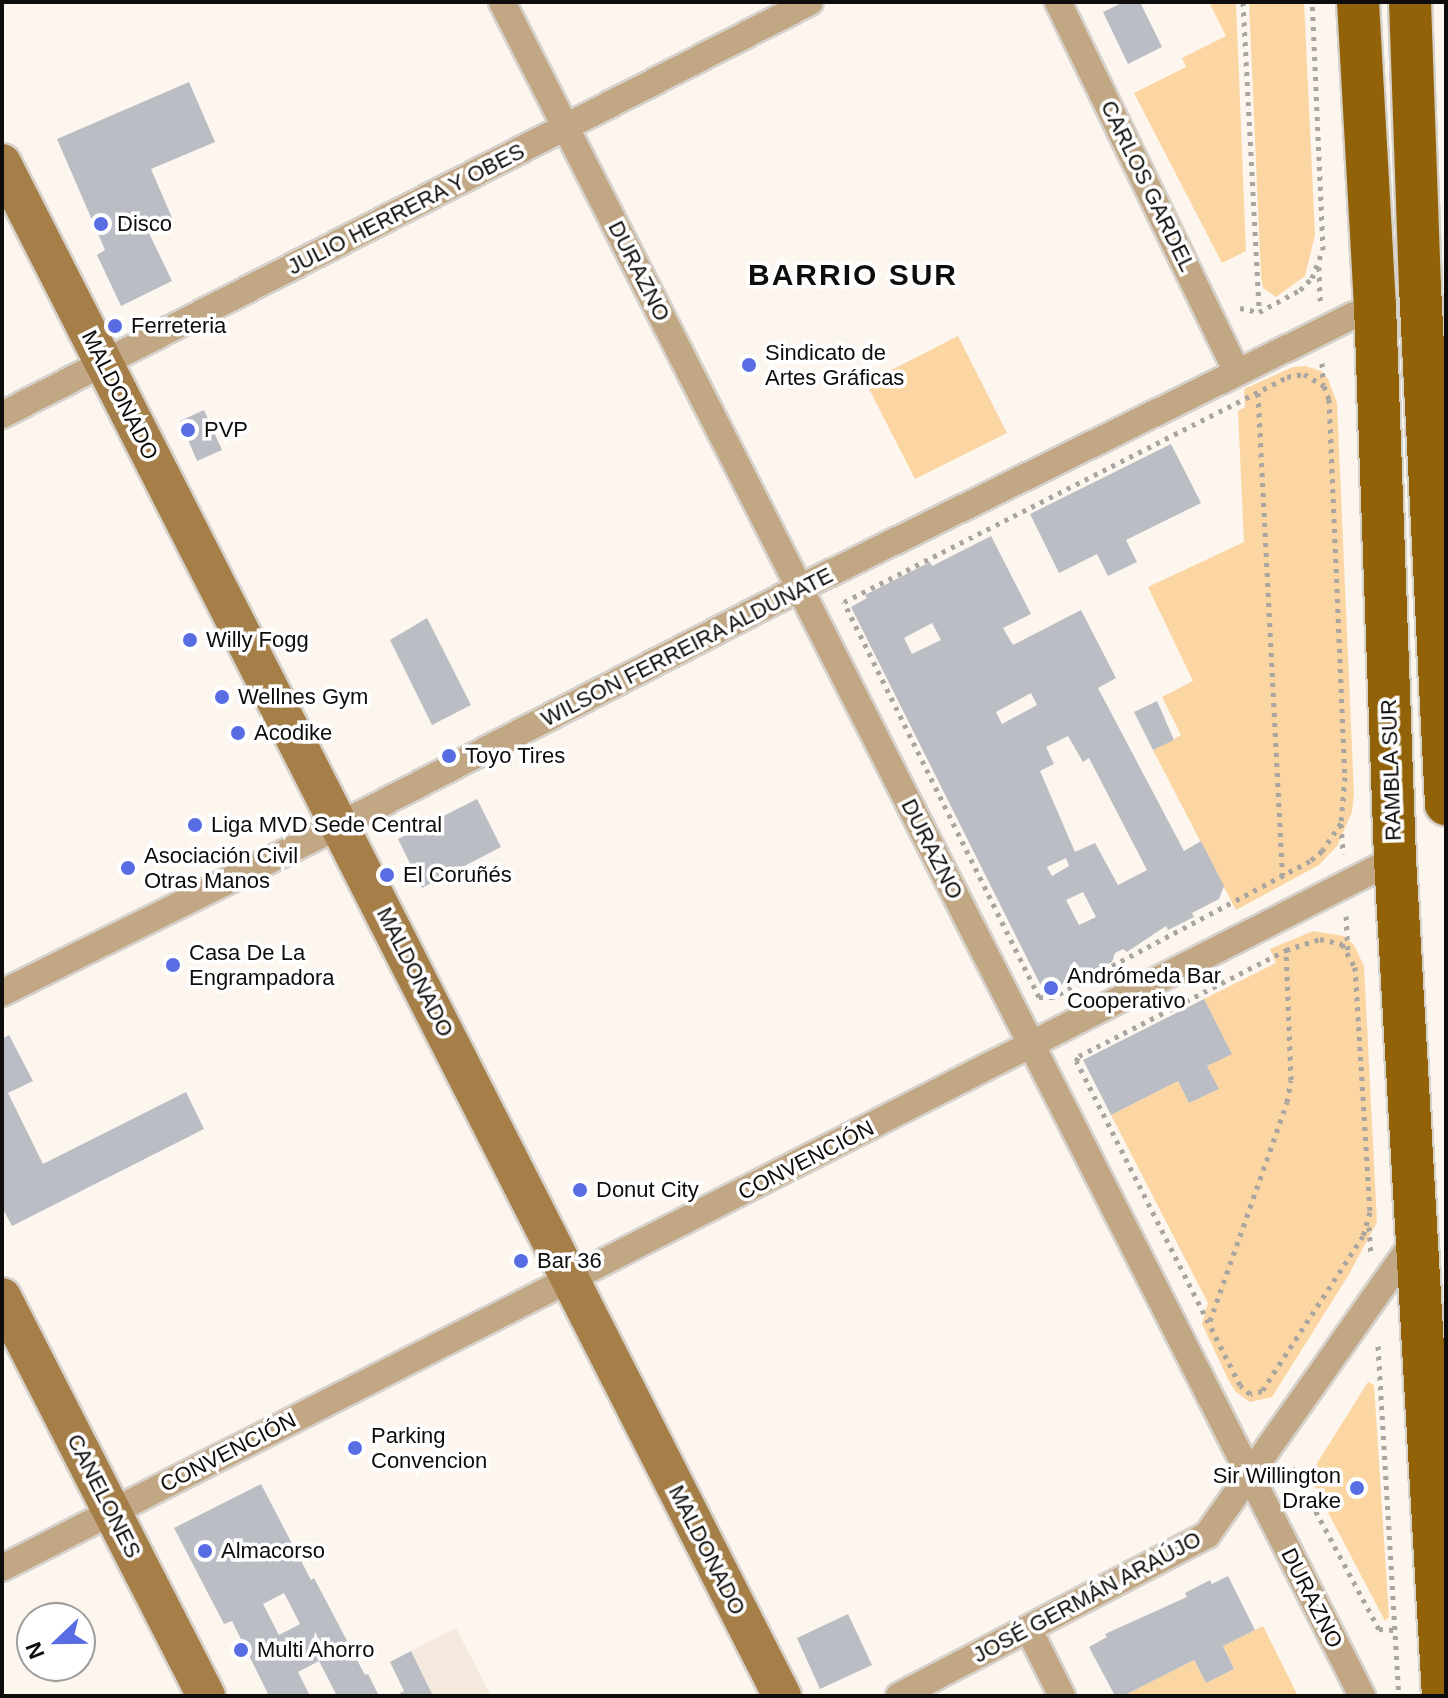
<!DOCTYPE html>
<html>
<head>
<meta charset="utf-8">
<style>
  body { margin:0 }
  #map { position:relative; width:1448px; height:1698px; overflow:hidden; background:#fcf6ef; font-family:Arial,sans-serif }
  div>[style] { position:absolute }
  .built>* { inset:0; background:#f4e9dc }
  .green>* { inset:0; background:#fcd6a2 }
  .building>* { inset:0; background:#bbbdc5 }
  .path>* { height:5px; margin-top:-2.5px; transform-origin:0; background:repeating-linear-gradient(90deg,#a9a5a0 0 4px,transparent 0 10px) }
  .roads { filter:drop-shadow(2px 0 #d6d1cb) drop-shadow(-2px 0 #d6d1cb) drop-shadow(0 2px #d6d1cb) drop-shadow(0 -2px #d6d1cb) }
  .street>* { height:26px; margin:-13px; padding:0 13px; transform-origin:13px; border-radius:13px; background:#c1a783 }
  .secondary>* { height:38px; margin:-19px; padding:0 19px; transform-origin:19px; border-radius:19px; background:#a57f47 }
  .primary>* { height:42px; margin:-21px; padding:0 21px; transform-origin:21px; border-radius:21px; background:#916208 }
  .dots>* { width:22px; height:22px; translate:-50% -50%; box-sizing:border-box; border:4px solid #fff; border-radius:50% }
  span { translate:-50% -50%; white-space:nowrap; text-align:center; line-height:1.15; -webkit-text-stroke:7px #fff; paint-order:stroke }
  .street-label { font-size:22px; color:#0f0d0b }
  .poi-label { font-size:22px; color:#0f0d0b }
  .left { translate:0 -50%; text-align:left }
  .right { translate:-100% -50%; text-align:right }
  .district-label { font-size:30px; color:#0f0d0b; font-weight:700; letter-spacing:2px }
  .frame { position:absolute; inset:0; border:4px solid #0f0d0b; pointer-events:none }
  .north { position:absolute; left:16px; top:1602px; width:80px; height:80px; box-sizing:border-box; background:#fff; border:2px solid #9f9e9d; border-radius:50%; rotate:248deg; font-size:22px; font-weight:700; line-height:32px; text-align:center; color:#0f0d0b }
  .north::after { content:''; display:block; margin:auto; width:28px; height:36px; background:#586de3; clip-path:polygon(50% 0,100% 100%,50% 72%,0 100%) }
</style>
</head>
<body>
<div id="map">
  <div class="built">
    <i style="clip-path:polygon(456px 1628px,491px 1696px,433px 1696px,411px 1651px)"></i>
  </div>
  <div class="green">
    <i style="clip-path:polygon(1209px 2px,1236px 2px,1246px 251px,1222px 263px,1134px 93px,1186px 67px,1182px 58px,1226px 36px)"></i>
    <i style="clip-path:polygon(1249px 2px,1304px 2px,1315px 235px,1305px 276px,1276px 297px,1263px 288px,1261px 277px)"></i>
    <i style="clip-path:polygon(958px 336px,1007px 433px,915px 479px,866px 383px)"></i>
    <i style="clip-path:polygon(1305px 366px,1321px 371px,1328px 379px,1337px 403px,1354px 793px,1352px 812px,1337px 846px,1319px 865px,1236px 910px,1153px 750px,1181px 735px,1162px 697px,1193px 681px,1148px 587px,1244px 542px,1238px 411px,1245px 407px,1244px 389px,1293px 367px)"></i>
    <i style="clip-path:polygon(1313px 931px,1344px 936px,1354px 945px,1364px 966px,1377px 1222px,1348px 1276px,1272px 1397px,1250px 1402px,1236px 1392px,1229px 1381px,1202px 1324px,1208px 1303px,1111px 1115px,1178px 1081px,1189px 1103px,1218px 1089px,1207px 1066px,1231px 1053px,1204px 999px,1276px 963px,1270px 949px)"></i>
    <i style="clip-path:polygon(1368px 1382px,1374px 1385px,1389px 1617px,1385px 1621px,1309px 1476px)"></i>
    <i style="clip-path:polygon(1263px 1626px,1298px 1696px,1123px 1696px,1194px 1660px,1206px 1683px,1234px 1669px,1223px 1646px)"></i>
  </div>
  <div class="building">
    <i style="clip-path:polygon(1124px 2px,1140px 2px,1162px 47px,1128px 64px,1103px 12px)"></i>
    <i style="clip-path:polygon(189px 82px,215px 142px,151px 169px,173px 220px,148px 231px,172px 281px,121px 306px,97px 255px,105px 250px,57px 139px)"></i>
    <i style="clip-path:polygon(204px 410px,222px 450px,197px 461px,180px 421px)"></i>
    <i style="clip-path:polygon(1171px 444px,1201px 503px,1126px 540px,1137px 562px,1108px 576px,1097px 554px,1059px 573px,1030px 514px)"></i>
    <i style="clip-path:polygon(evenodd,991px 536px,1031px 614px,1003px 628px,1013px 645px,1081px 610px,1116px 678px,1098px 688px,1184px 851px,1201px 841px,1224px 886px,1219px 899px,1192px 913px,1194px 917px,1168px 930px,1166px 926px,1127px 952px,1123px 949px,1115px 953px,1112px 962px,1090px 973px,1083px 969px,1085px 974px,1045px 994px,851px 607px,867px 598px,865px 595px,930px 562px,932px 566px,991px 536px,932px 623px,941px 640px,912px 654px,904px 638px,932px 623px,991px 536px,1031px 693px,1037px 705px,1002px 724px,996px 712px,1031px 693px,991px 536px,1068px 736px,1083px 762px,1089px 758px,1147px 870px,1118px 885px,1095px 843px,1075px 852px,1040px 771px,1054px 764px,1046px 747px,1068px 736px,991px 536px,1066px 858px,1069px 866px,1052px 876px,1047px 867px,1066px 858px,991px 536px,1083px 892px,1096px 917px,1079px 925px,1066px 900px,1083px 892px)"></i>
    <i style="clip-path:polygon(427px 618px,471px 705px,432px 725px,390px 640px)"></i>
    <i style="clip-path:polygon(1157px 701px,1174px 740px,1153px 750px,1134px 712px)"></i>
    <i style="clip-path:polygon(477px 799px,501px 847px,422px 888px,398px 839px)"></i>
    <i style="clip-path:polygon(1204px 999px,1232px 1054px,1207px 1066px,1219px 1089px,1189px 1103px,1178px 1081px,1111px 1115px,1083px 1060px)"></i>
    <i style="clip-path:polygon(9px 1035px,33px 1081px,8px 1093px,43px 1164px,186px 1092px,204px 1129px,12px 1226px,2px 1207px,2px 1039px)"></i>
    <i style="clip-path:polygon(evenodd,261px 1484px,311px 1580px,314px 1578px,365px 1675px,368px 1674px,379px 1696px,337px 1696px,319px 1661px,298px 1672px,310px 1696px,269px 1696px,232px 1621px,224px 1624px,174px 1528px,261px 1484px,284px 1593px,300px 1624px,279px 1635px,263px 1604px,284px 1593px)"></i>
    <i style="clip-path:polygon(1228px 1576px,1255px 1630px,1223px 1646px,1234px 1669px,1206px 1683px,1194px 1660px,1123px 1696px,1115px 1696px,1089px 1647px,1107px 1637px,1105px 1634px,1187px 1597px,1185px 1593px,1210px 1580px,1212px 1584px)"></i>
    <i style="clip-path:polygon(848px 1614px,872px 1665px,820px 1689px,797px 1638px)"></i>
    <i style="clip-path:polygon(411px 1651px,433px 1696px,395px 1696px,404px 1691px,390px 1662px)"></i>
  </div>
  <div class="path">
    <i style="left:1243px;top:2px;width:310px;rotate:87deg"></i>
    <i style="left:1319px;top:267px;width:34px;rotate:88deg"></i>
    <i style="left:1240px;top:308px;width:19px;rotate:12deg"></i>
    <i style="left:1259px;top:312px;width:47px;rotate:-28.2deg"></i>
    <i style="left:1300px;top:290px;width:17px;rotate:-45deg"></i>
    <i style="left:1312px;top:278px;width:30px;rotate:-69deg"></i>
    <i style="left:1323px;top:250px;width:248px;rotate:-92.5deg"></i>
    <i style="left:1322px;top:363px;width:22px;rotate:87deg"></i>
    <i style="left:1304px;top:374px;width:23px;rotate:31deg"></i>
    <i style="left:1324px;top:386px;width:14px;rotate:69deg"></i>
    <i style="left:1329px;top:399px;width:378px;rotate:87.6deg"></i>
    <i style="left:1345px;top:777px;width:46px;rotate:95deg"></i>
    <i style="left:1341px;top:823px;width:34px;rotate:124deg"></i>
    <i style="left:1322px;top:851px;width:16px;rotate:140deg"></i>
    <i style="left:1310px;top:861px;width:291px;rotate:152.1deg"></i>
    <i style="left:1053px;top:997px;width:14px;rotate:180deg"></i>
    <i style="left:1039px;top:997px;width:441px;rotate:-116.3deg"></i>
    <i style="left:844px;top:602px;width:497px;rotate:-26.9deg"></i>
    <i style="left:1287px;top:377px;width:17px;rotate:-10deg"></i>
    <i style="left:1258px;top:393px;width:483px;rotate:87.1deg"></i>
    <i style="left:1341px;top:824px;width:30px;rotate:86deg"></i>
    <i style="left:1346px;top:916px;width:34px;rotate:87deg"></i>
    <i style="left:1320px;top:939px;width:23px;rotate:13deg"></i>
    <i style="left:1342px;top:944px;width:26px;rotate:61deg"></i>
    <i style="left:1355px;top:967px;width:245px;rotate:86.5deg"></i>
    <i style="left:1370px;top:1212px;width:25px;rotate:106deg"></i>
    <i style="left:1363px;top:1236px;width:185px;rotate:123.1deg"></i>
    <i style="left:1262px;top:1391px;width:12px;rotate:166deg"></i>
    <i style="left:1250px;top:1394px;width:13px;rotate:-138deg"></i>
    <i style="left:1240px;top:1385px;width:363px;rotate:-116.8deg"></i>
    <i style="left:1076px;top:1061px;width:6px;rotate:-59deg"></i>
    <i style="left:1079px;top:1056px;width:233px;rotate:-27.1deg"></i>
    <i style="left:1286px;top:950px;width:36px;rotate:-18deg"></i>
    <i style="left:1369px;top:1227px;width:26px;rotate:86deg"></i>
    <i style="left:1210px;top:1321px;width:232px;rotate:-70.6deg"></i>
    <i style="left:1287px;top:1102px;width:22px;rotate:-80deg"></i>
    <i style="left:1291px;top:1080px;width:130px;rotate:-92.2deg"></i>
    <i style="left:1378px;top:1346px;width:351px;rotate:86.6deg"></i>
    <i style="left:1292px;top:1467px;width:184px;rotate:61.8deg"></i>
    <i style="left:1379px;top:1629px;width:15px;rotate:4deg"></i>
  </div>
  <div class="roads">
    <div class="street">
      <i style="left:502px;top:2px;width:1900px;rotate:63.08deg"></i>
      <i style="left:1058px;top:2px;width:410px;rotate:64.2deg"></i>
      <i style="left:2px;top:415px;width:907px;rotate:-27.07deg"></i>
      <i style="left:2px;top:993px;width:377px;rotate:-26.4deg"></i>
      <i style="left:340px;top:825px;width:515px;rotate:-27.26deg"></i>
      <i style="left:798px;top:589px;width:643px;rotate:-26.21deg"></i>
      <i style="left:2px;top:1568px;width:1563px;rotate:-26.97deg"></i>
      <i style="left:1029px;top:1630px;width:74px;rotate:63.4deg"></i>
      <i style="left:899px;top:1696px;width:348px;rotate:-27.6deg"></i>
      <i style="left:1207px;top:1535px;width:362px;rotate:-54.8deg"></i>
    </div>
    <div class="secondary">
      <i style="left:2px;top:163px;width:1720px;rotate:63.03deg"></i>
      <i style="left:2px;top:1297px;width:448px;rotate:62.9deg"></i>
    </div>
    <div class="primary">
      <i style="left:1358px;top:2px;width:303px;rotate:86.8deg"></i>
      <i style="left:1375px;top:305px;width:554px;rotate:87.93deg"></i>
      <i style="left:1395px;top:859px;width:838px;rotate:86.72deg"></i>
      <i style="left:1410px;top:2px;width:284px;rotate:88deg"></i>
      <i style="left:1420px;top:286px;width:519px;rotate:87.13deg"></i>
    </div>
  </div>
  <div class="dots">
    <i style="left:101px;top:224px;background:#586de3"></i>
    <i style="left:115px;top:326px;background:#586de3"></i>
    <i style="left:749px;top:365px;background:#586de3"></i>
    <i style="left:188px;top:430px;background:#586de3"></i>
    <i style="left:190px;top:640px;background:#586de3"></i>
    <i style="left:222px;top:697px;background:#586de3"></i>
    <i style="left:238px;top:733px;background:#586de3"></i>
    <i style="left:449px;top:756px;background:#586de3"></i>
    <i style="left:195px;top:825px;background:#586de3"></i>
    <i style="left:128px;top:868px;background:#586de3"></i>
    <i style="left:387px;top:875px;background:#586de3"></i>
    <i style="left:173px;top:965px;background:#586de3"></i>
    <i style="left:1051px;top:988px;background:#586de3"></i>
    <i style="left:580px;top:1190px;background:#586de3"></i>
    <i style="left:521px;top:1261px;background:#586de3"></i>
    <i style="left:355px;top:1448px;background:#586de3"></i>
    <i style="left:1357px;top:1488px;background:#586de3"></i>
    <i style="left:205px;top:1551px;background:#586de3"></i>
    <i style="left:241px;top:1650px;background:#586de3"></i>
  </div>
  <div class="street-label">
    <span style="left:1148px;top:186px;rotate:64deg">CARLOS GARDEL</span>
    <span style="left:406px;top:209px;rotate:-27deg">JULIO HERRERA Y OBES</span>
    <span style="left:639px;top:271px;rotate:63deg">DURAZNO</span>
    <span style="left:120px;top:395px;rotate:63deg">MALDONADO</span>
    <span style="left:687px;top:647px;rotate:-27deg">WILSON FERREIRA ALDUNATE</span>
    <span style="left:1391px;top:770px;rotate:-92deg">RAMBLA SUR</span>
    <span style="left:932px;top:849px;rotate:63deg">DURAZNO</span>
    <span style="left:415px;top:972px;rotate:63deg">MALDONADO</span>
    <span style="left:806px;top:1160px;rotate:-27deg">CONVENCIÓN</span>
    <span style="left:228px;top:1452px;rotate:-27deg">CONVENCIÓN</span>
    <span style="left:104px;top:1496px;rotate:63deg">CANELONES</span>
    <span style="left:707px;top:1550px;rotate:63deg">MALDONADO</span>
    <span style="left:1087px;top:1597px;rotate:-28deg">JOSÉ GERMÁN ARAÚJO</span>
    <span style="left:1312px;top:1598px;rotate:63deg">DURAZNO</span>
  </div>
  <div class="poi-label">
    <span class="left" style="left:117px;top:224px">Disco</span>
    <span class="left" style="left:131px;top:326px">Ferreteria</span>
    <span class="left" style="left:765px;top:365px">Sindicato de<br>Artes Gráficas</span>
    <span class="left" style="left:204px;top:430px">PVP</span>
    <span class="left" style="left:206px;top:640px">Willy Fogg</span>
    <span class="left" style="left:238px;top:697px">Wellnes Gym</span>
    <span class="left" style="left:254px;top:733px">Acodike</span>
    <span class="left" style="left:465px;top:756px">Toyo Tires</span>
    <span class="left" style="left:211px;top:825px">Liga MVD Sede Central</span>
    <span class="left" style="left:144px;top:868px">Asociación Civil<br>Otras Manos</span>
    <span class="left" style="left:403px;top:875px">El Coruñés</span>
    <span class="left" style="left:189px;top:965px">Casa De La<br>Engrampadora</span>
    <span class="left" style="left:1067px;top:988px">Andrómeda Bar<br>Cooperativo</span>
    <span class="left" style="left:596px;top:1190px">Donut City</span>
    <span class="left" style="left:537px;top:1261px">Bar 36</span>
    <span class="left" style="left:371px;top:1448px">Parking<br>Convencion</span>
    <span class="right" style="left:1341px;top:1488px">Sir Willington<br>Drake</span>
    <span class="left" style="left:221px;top:1551px">Almacorso</span>
    <span class="left" style="left:257px;top:1650px">Multi Ahorro</span>
  </div>
  <div class="district-label">
    <span style="left:853px;top:275px">BARRIO SUR</span>
  </div>
  <div class="frame"></div>
  <div class="north">N</div>
</div>
</body>
</html>
